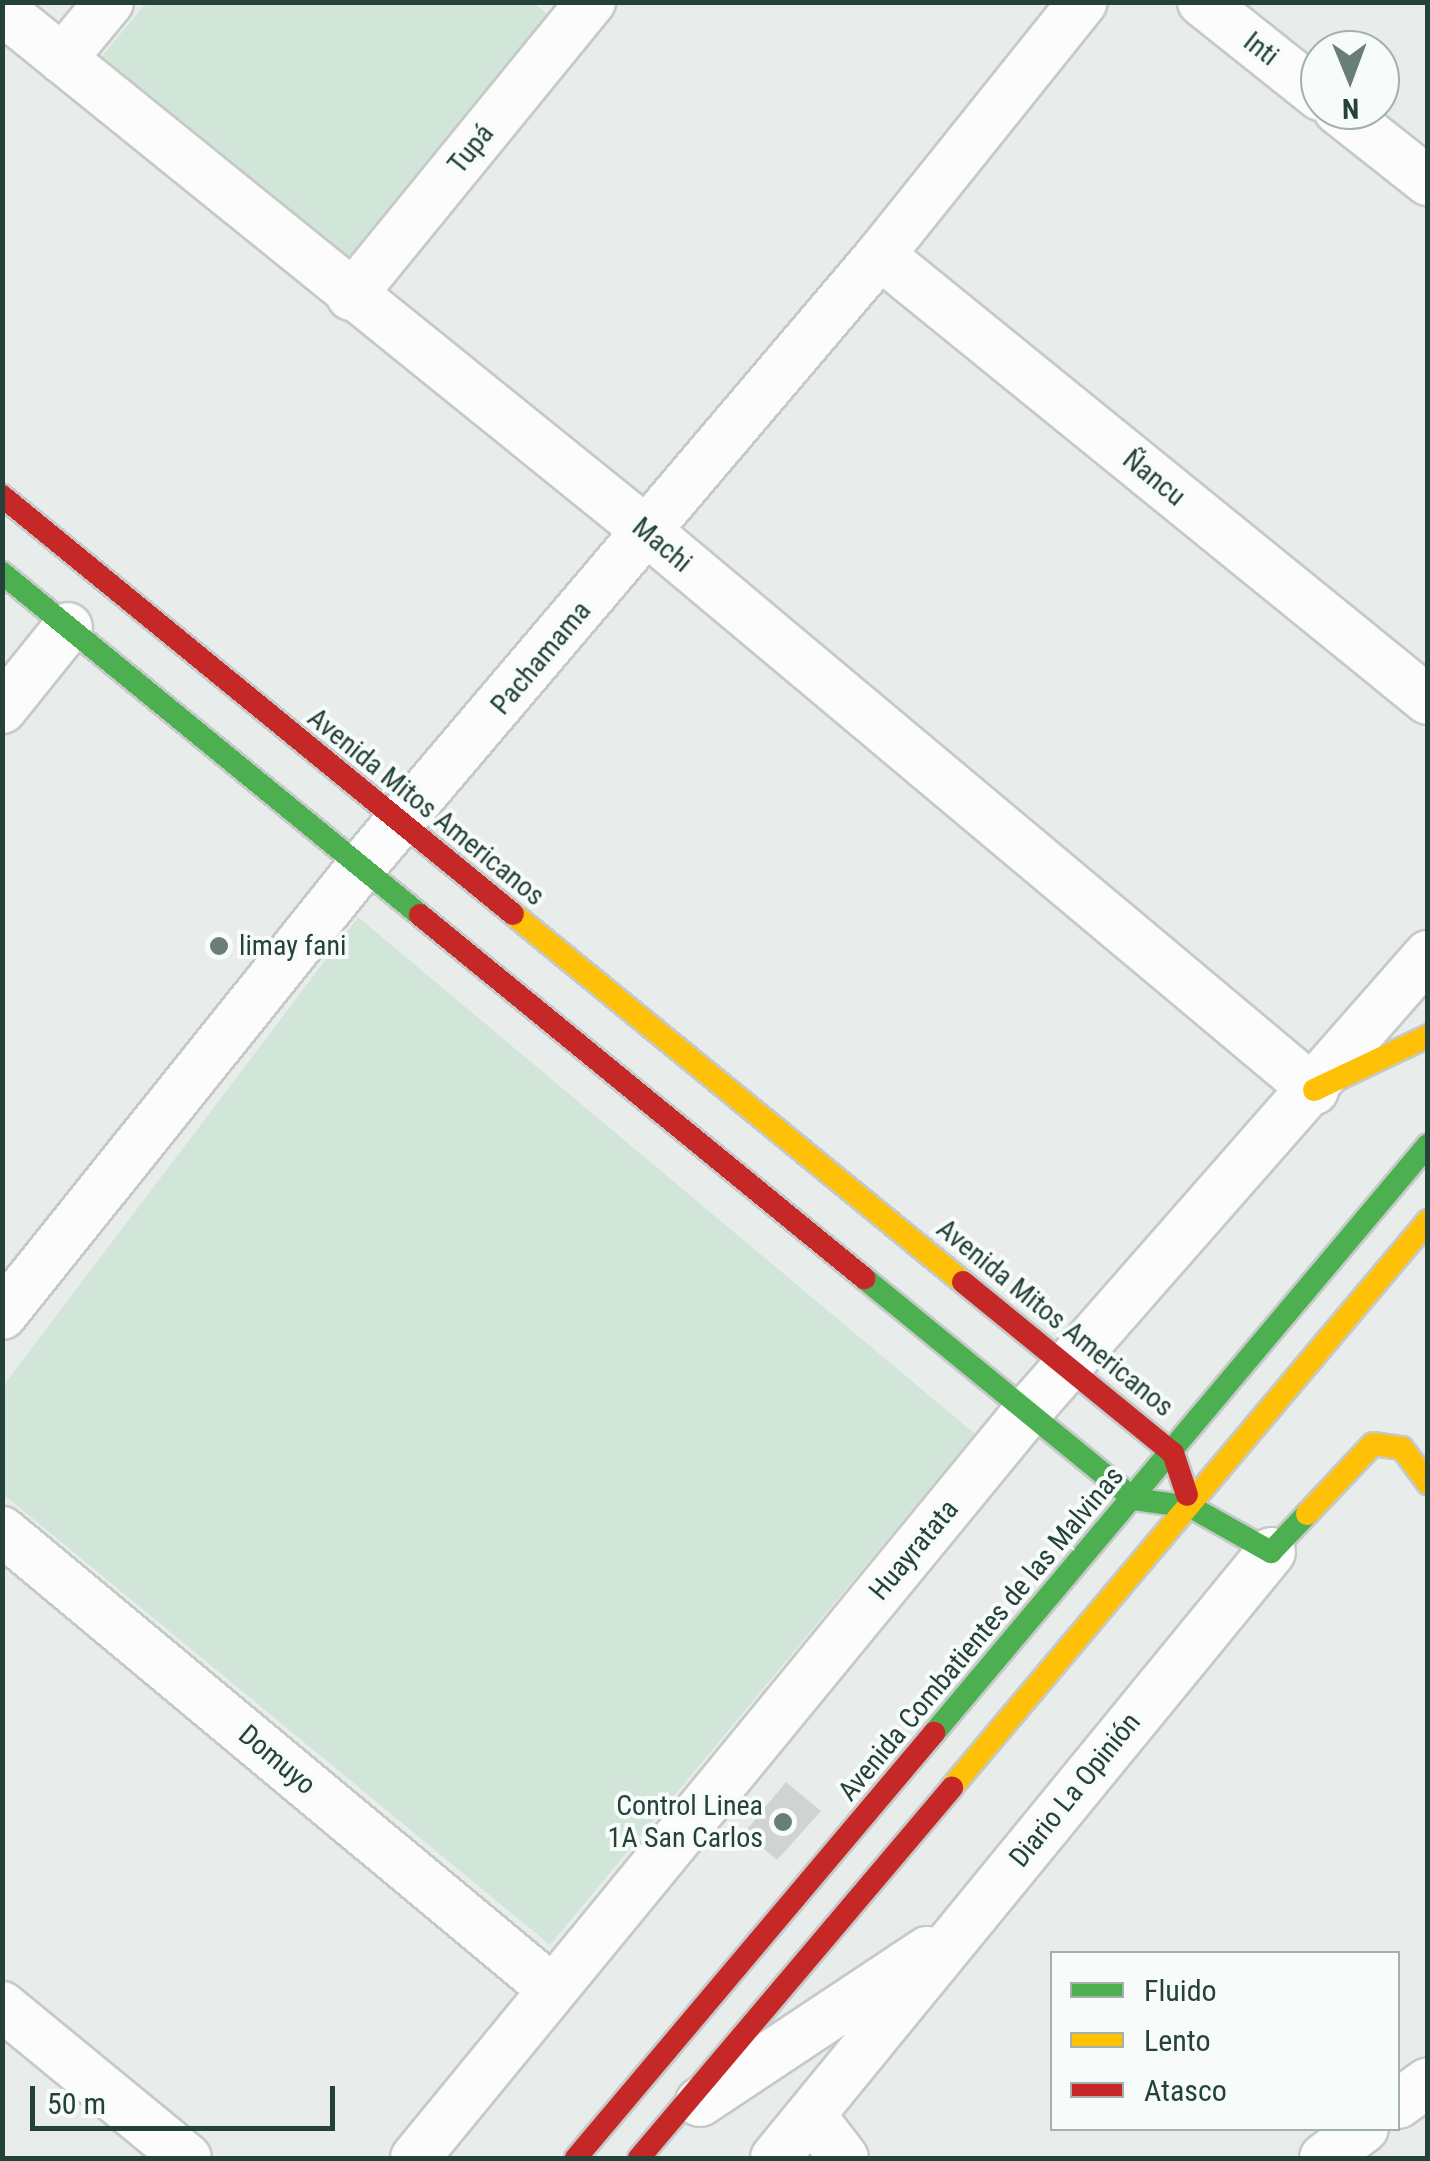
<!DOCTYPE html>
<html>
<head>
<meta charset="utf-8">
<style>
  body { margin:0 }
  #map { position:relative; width:1430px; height:2161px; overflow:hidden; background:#e8edeb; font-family:"Roboto Condensed",sans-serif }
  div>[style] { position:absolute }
  .green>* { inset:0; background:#d1e6d8 }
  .building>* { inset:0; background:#cfd4d2 }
  .roads { filter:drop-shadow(2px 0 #c5cac8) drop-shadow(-2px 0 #c5cac8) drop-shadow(0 2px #c5cac8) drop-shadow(0 -2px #c5cac8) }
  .street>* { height:48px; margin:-24px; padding:0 24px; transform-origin:24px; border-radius:24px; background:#fcfcfc }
  .fast>* { height:22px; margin:-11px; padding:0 11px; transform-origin:11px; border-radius:11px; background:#4caf50 }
  .slow>* { height:22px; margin:-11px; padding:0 11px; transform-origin:11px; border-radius:11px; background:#ffc107 }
  .jam>* { height:22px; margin:-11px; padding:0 11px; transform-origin:11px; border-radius:11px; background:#c62828 }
  .dots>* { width:28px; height:28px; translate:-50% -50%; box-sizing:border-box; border:5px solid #f7fbf9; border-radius:50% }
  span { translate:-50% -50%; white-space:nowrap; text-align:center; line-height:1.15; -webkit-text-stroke:8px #f7fbf9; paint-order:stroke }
  .street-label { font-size:28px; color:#24423a }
  .poi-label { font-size:28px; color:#24423a }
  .left { translate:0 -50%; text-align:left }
  .right { translate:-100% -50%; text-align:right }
  .frame { position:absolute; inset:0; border:5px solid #24423a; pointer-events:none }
  .legend { position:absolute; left:1050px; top:1951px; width:350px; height:180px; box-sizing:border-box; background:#f7fbf9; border:2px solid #a3b1ad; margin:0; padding:12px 18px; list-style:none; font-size:30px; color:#24423a }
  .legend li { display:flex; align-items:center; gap:20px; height:50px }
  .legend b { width:50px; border:2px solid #a3b1ad }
  .north { position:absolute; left:1300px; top:30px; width:100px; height:100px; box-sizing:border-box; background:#f7fbf9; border:2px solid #a3b1ad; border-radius:50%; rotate:179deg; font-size:28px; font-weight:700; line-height:40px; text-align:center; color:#24423a }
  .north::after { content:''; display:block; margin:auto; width:35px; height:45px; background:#697e78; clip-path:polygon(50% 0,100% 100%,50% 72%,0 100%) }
  .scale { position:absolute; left:30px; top:2086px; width:305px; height:45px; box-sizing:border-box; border:5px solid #24423a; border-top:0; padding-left:12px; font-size:30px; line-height:35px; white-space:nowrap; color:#24423a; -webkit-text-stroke:8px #f7fbf9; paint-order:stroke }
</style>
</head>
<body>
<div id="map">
  <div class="green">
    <i style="clip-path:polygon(533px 2px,548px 15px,345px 263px,93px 67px,146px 3px)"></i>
    <i style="clip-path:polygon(358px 917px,975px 1434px,550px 1945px,3px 1494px,3px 1386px)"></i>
  </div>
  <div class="building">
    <i style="clip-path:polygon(786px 1782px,821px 1811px,777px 1860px,745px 1832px)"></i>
  </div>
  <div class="roads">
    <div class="street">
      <i style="left:1202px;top:2px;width:151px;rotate:38.5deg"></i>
      <i style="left:2px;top:10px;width:831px;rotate:38.94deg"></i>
      <i style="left:648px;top:532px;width:869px;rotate:39.96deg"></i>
      <i style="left:62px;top:59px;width:74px;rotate:-50.5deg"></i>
      <i style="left:1338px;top:110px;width:115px;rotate:38.3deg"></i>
      <i style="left:880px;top:255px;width:706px;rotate:39.08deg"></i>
      <i style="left:351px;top:296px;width:380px;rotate:-50.8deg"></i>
      <i style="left:2px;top:709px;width:105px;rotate:-51.2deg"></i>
      <i style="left:2px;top:1315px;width:574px;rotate:-51.29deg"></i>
      <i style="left:361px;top:867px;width:802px;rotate:-49.7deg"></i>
      <i style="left:880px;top:255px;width:324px;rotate:-51.3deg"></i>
      <i style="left:2px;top:1531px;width:716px;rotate:39.79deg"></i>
      <i style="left:2px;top:2006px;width:239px;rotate:39.4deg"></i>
      <i style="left:700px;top:2102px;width:273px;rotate:-33.6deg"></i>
      <i style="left:1398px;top:2104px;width:37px;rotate:-36deg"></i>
      <i style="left:811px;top:2115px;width:54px;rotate:52.5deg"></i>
      <i style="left:415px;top:2158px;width:966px;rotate:-50.63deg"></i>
      <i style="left:1028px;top:1411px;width:607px;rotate:-48.74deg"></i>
      <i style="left:775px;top:2158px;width:783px;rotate:-50.7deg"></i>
      <i style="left:1324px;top:2158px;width:50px;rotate:-36.9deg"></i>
    </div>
    <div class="fast">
      <i style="left:2px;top:573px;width:540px;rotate:39.29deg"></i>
      <i style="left:864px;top:1278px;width:349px;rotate:39.3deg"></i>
      <i style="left:1134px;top:1499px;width:58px;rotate:8deg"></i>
      <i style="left:1191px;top:1507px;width:92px;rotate:29.4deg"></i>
      <i style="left:1271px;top:1552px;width:52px;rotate:-46.5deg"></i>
      <i style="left:934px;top:1733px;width:768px;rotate:-49.97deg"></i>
    </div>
    <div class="slow">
      <i style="left:513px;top:914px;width:581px;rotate:39.28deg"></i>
      <i style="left:1314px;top:1090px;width:126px;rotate:-25.3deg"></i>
      <i style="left:1307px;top:1514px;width:96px;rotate:-46.7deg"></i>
      <i style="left:1373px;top:1444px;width:29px;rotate:8deg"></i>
      <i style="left:1402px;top:1448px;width:44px;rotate:53.4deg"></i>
      <i style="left:952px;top:1787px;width:740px;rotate:-49.94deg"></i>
    </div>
    <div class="jam">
      <i style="left:2px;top:496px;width:660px;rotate:39.28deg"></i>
      <i style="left:420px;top:915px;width:574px;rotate:39.27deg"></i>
      <i style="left:963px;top:1282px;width:271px;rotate:39.2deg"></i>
      <i style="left:1173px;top:1453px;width:44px;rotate:71.6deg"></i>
      <i style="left:576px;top:2158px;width:556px;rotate:-49.89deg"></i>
      <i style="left:639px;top:2158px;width:485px;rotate:-49.8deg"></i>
    </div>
  </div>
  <div class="dots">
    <i style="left:219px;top:946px;background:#697e78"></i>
    <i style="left:783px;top:1822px;background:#697e78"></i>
  </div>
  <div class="street-label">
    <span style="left:1261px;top:49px;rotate:38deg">Inti</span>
    <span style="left:471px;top:149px;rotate:-51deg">Tupá</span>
    <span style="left:1154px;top:478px;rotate:39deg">Ñancu</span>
    <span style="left:662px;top:545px;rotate:40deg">Machi</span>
    <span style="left:541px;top:658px;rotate:-50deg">Pachamama</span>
    <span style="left:426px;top:807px;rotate:39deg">Avenida Mitos Americanos</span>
    <span style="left:1055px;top:1318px;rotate:39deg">Avenida Mitos Americanos</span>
    <span style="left:914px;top:1550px;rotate:-50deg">Huayratata</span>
    <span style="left:981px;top:1634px;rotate:-50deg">Avenida Combatientes de las Malvinas</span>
    <span style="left:277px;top:1760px;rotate:40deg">Domuyo</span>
    <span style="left:1075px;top:1790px;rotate:-51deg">Diario La Opinión</span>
  </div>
  <div class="poi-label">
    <span class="left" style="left:239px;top:946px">limay fani</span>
    <span class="right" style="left:763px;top:1822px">Control Linea<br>1A San Carlos</span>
  </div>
  <div class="frame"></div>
  <ul class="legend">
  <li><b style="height:12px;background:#4caf50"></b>Fluido</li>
  <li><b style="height:12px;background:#ffc107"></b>Lento</li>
  <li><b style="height:12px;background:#c62828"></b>Atasco</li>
  </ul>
  <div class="north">N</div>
  <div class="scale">50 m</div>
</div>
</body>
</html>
